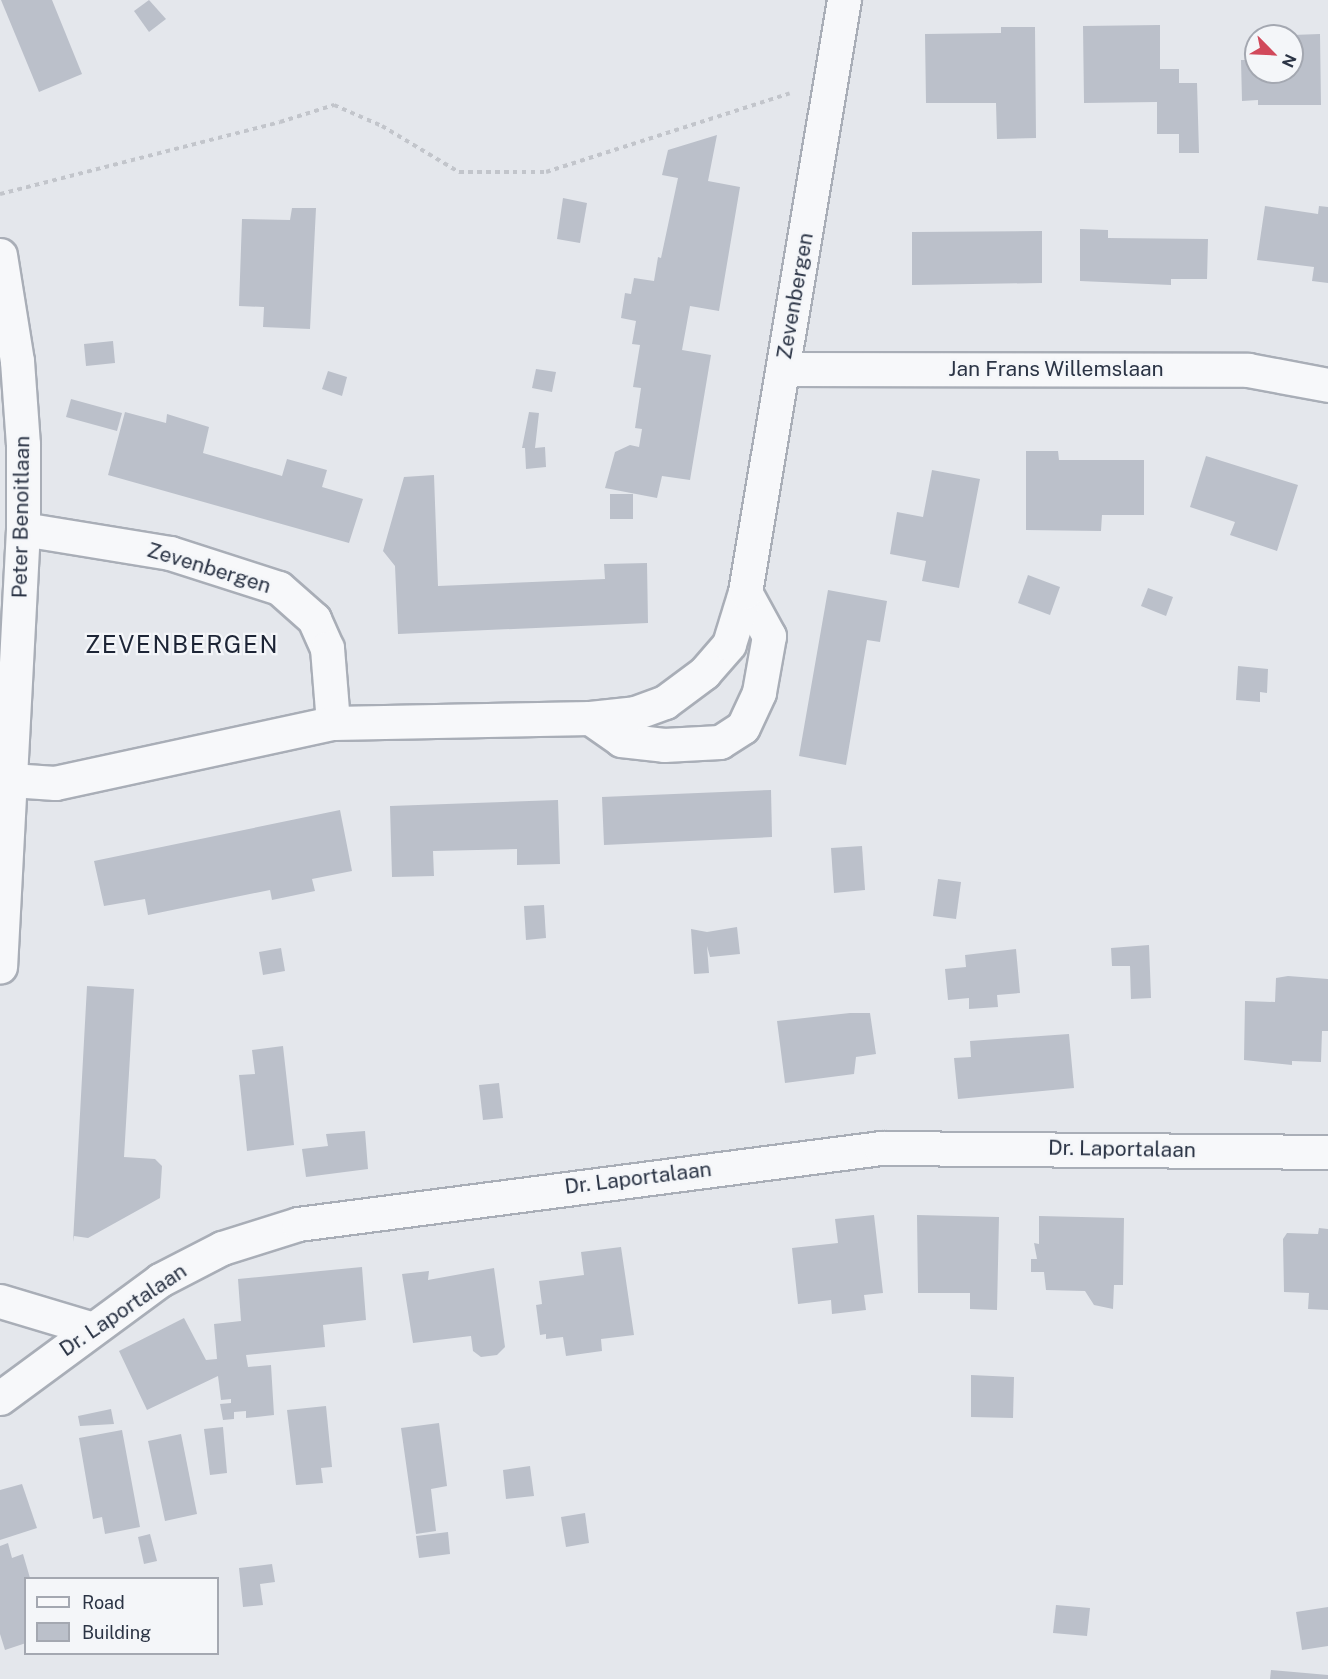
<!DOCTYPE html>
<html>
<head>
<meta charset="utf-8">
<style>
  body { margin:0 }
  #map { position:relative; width:1328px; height:1679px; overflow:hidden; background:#e4e7ec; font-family:"Public Sans",sans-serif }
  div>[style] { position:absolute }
  .building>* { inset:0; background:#bbc0ca }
  .path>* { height:4px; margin-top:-2px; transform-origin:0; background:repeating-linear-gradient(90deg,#c2c5cb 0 4.5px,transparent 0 9px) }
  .roads { filter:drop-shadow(2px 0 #a9aeb7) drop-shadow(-2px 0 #a9aeb7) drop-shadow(0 2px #a9aeb7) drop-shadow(0 -2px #a9aeb7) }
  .minor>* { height:33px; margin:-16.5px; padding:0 16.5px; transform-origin:16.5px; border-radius:16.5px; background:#f7f8fa }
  span { translate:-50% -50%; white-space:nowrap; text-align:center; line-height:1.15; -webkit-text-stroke:4.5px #f4f6f9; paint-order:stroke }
  .street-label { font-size:21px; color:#2b3445 }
  .quarter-label { font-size:24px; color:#1d2536; letter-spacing:1.5px }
  .legend { position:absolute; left:24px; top:1577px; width:195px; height:78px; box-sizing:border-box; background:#f4f6f9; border:2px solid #a4a8b1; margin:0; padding:8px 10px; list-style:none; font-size:18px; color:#2b3445 }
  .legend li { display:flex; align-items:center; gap:12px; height:30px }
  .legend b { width:30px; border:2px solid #a4a8b1 }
  .north { position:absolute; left:1244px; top:24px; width:60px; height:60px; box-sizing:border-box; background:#f4f6f9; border:2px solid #a4a8b1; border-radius:50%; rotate:114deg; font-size:16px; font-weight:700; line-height:24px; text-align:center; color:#2b3445 }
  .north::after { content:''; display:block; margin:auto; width:21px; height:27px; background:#d1495b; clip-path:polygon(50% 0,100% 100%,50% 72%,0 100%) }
</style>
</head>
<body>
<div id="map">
  <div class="building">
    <i style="clip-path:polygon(1px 0,52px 0,82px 74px,39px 92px)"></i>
    <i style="clip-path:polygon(149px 0,166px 19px,149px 32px,134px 11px)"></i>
    <i style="clip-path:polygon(1160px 25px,1160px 69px,1179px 69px,1179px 83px,1197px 83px,1199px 153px,1179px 153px,1179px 134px,1157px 134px,1157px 102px,1084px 103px,1083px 26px)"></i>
    <i style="clip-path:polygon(1001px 27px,1035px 27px,1036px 138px,997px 139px,996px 103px,926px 103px,925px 34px,1001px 33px)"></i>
    <i style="clip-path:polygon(1320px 34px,1321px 105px,1258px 105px,1258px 100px,1242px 101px,1241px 60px,1256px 60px,1256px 72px,1292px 72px,1292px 35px)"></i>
    <i style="clip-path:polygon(717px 135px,708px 181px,740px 187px,719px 311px,690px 306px,682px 350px,711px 355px,690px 480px,662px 476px,657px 498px,605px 488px,615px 452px,630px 445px,639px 447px,642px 429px,635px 428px,641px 388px,633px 387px,640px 345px,632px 344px,636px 321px,621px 318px,625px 293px,631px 294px,634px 278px,654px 281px,658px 257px,661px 258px,678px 178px,662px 175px,668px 150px)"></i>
    <i style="clip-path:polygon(563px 198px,587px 203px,580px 243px,557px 239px)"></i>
    <i style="clip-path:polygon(1265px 206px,1318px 214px,1319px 206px,1328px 207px,1328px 283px,1312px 281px,1314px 267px,1257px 260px)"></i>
    <i style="clip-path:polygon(292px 208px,316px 208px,310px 329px,263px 327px,264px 307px,239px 306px,242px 219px,290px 220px)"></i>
    <i style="clip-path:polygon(1080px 229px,1108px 230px,1108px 238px,1208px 239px,1207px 279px,1171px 279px,1171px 285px,1080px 281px)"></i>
    <i style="clip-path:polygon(1042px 231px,1042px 283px,912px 285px,912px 232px)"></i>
    <i style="clip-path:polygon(113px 341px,115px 363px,86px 366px,84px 344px)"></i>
    <i style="clip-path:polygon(536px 369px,556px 372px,552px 392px,532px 388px)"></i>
    <i style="clip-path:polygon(328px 371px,347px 377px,342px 396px,322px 389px)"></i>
    <i style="clip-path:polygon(71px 399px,122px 413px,117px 431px,66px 417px)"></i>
    <i style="clip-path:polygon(125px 412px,166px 423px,167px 414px,209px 427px,203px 453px,241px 464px,282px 476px,287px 459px,327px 470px,322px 487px,363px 499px,349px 543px,108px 475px)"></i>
    <i style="clip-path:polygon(529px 412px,539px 413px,535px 448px,545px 447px,546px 467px,526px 469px,525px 448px,522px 448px)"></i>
    <i style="clip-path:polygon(1026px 451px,1058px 451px,1059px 460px,1144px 460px,1144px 515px,1102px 515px,1101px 531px,1026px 530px)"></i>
    <i style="clip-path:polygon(1206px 456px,1298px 485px,1277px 551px,1230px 535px,1235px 522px,1190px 507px)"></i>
    <i style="clip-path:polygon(932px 470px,980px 479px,959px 588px,922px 581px,926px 561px,890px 554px,897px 512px,923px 517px)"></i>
    <i style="clip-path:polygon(434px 475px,438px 586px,605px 579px,604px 564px,647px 563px,648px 623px,398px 634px,395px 566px,383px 551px,404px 477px)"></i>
    <i style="clip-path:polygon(610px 494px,633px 494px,633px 519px,610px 519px)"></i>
    <i style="clip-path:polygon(1028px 575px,1060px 587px,1050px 615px,1018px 603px)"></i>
    <i style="clip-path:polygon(1148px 588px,1173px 597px,1166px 616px,1141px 606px)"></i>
    <i style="clip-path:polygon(828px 590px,887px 601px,880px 642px,867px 640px,846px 765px,799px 756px)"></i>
    <i style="clip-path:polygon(1238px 666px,1268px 669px,1267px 693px,1260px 692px,1260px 702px,1236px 700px)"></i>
    <i style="clip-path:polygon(771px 790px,772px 837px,604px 845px,602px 797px)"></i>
    <i style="clip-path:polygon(558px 800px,560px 864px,517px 865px,517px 849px,433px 851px,434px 876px,392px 877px,390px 806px)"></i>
    <i style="clip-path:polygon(340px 810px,352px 871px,312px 879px,315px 891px,272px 900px,270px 890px,148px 915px,145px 899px,104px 906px,94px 861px)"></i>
    <i style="clip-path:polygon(862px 846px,865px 890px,834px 893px,831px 848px)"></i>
    <i style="clip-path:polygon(938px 879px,961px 882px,956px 919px,933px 916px)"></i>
    <i style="clip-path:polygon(544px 905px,546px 938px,526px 940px,524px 906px)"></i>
    <i style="clip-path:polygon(737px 927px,740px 954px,710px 957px,707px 946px,709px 973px,694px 974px,691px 929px,707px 932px)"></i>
    <i style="clip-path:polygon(1149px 945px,1151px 998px,1131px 999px,1130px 966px,1112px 966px,1111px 948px)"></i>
    <i style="clip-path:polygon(281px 948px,285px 971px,263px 975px,259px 952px)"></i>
    <i style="clip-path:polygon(1016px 949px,1020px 993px,997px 995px,998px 1007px,969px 1009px,969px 998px,948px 1000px,945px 969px,966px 967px,965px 955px)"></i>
    <i style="clip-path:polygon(1288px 976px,1328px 979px,1328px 1031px,1322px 1031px,1321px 1062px,1292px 1061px,1292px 1065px,1244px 1060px,1245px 1001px,1275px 1002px,1276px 978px)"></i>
    <i style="clip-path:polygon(87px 986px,134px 989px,124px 1157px,155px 1159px,162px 1166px,160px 1198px,88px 1238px,74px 1236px,73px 1242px)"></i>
    <i style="clip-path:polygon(850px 1013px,870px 1013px,876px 1054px,856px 1057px,854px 1074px,785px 1083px,777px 1021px)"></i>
    <i style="clip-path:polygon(1069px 1034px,1074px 1088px,958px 1099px,954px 1058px,971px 1057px,970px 1041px)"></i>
    <i style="clip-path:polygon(283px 1046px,294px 1145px,247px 1151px,239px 1075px,255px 1074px,252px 1050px)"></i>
    <i style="clip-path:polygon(499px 1083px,503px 1118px,483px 1120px,479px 1085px)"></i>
    <i style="clip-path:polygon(365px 1131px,368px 1169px,306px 1177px,302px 1149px,328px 1146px,326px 1134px)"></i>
    <i style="clip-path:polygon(874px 1215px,883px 1293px,864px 1295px,866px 1310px,832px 1314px,831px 1300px,798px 1304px,792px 1248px,838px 1243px,835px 1219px)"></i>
    <i style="clip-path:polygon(917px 1215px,999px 1217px,997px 1310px,970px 1309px,970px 1293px,918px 1293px)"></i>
    <i style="clip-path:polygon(1039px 1216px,1124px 1218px,1123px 1285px,1114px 1285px,1113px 1309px,1094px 1305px,1085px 1291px,1046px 1290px,1044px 1272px,1031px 1272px,1031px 1259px,1037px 1259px,1034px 1243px,1039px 1244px)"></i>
    <i style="clip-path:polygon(1319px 1228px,1328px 1229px,1328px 1310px,1308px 1309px,1309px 1293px,1284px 1292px,1283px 1239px,1287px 1233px,1318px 1234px)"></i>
    <i style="clip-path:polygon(621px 1247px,634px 1335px,601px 1339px,602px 1351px,566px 1356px,563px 1337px,546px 1339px,546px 1334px,540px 1335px,536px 1305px,542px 1304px,539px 1281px,584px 1275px,581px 1252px)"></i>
    <i style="clip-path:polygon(362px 1267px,366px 1320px,323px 1325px,325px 1347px,246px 1355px,248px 1367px,271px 1365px,274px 1415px,246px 1418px,246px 1411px,234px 1412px,234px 1419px,223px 1420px,220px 1404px,231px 1403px,231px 1399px,221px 1400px,218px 1376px,147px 1410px,119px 1351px,184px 1318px,206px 1360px,217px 1359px,214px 1324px,241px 1321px,238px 1279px)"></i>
    <i style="clip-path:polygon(494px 1268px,505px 1347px,497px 1355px,481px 1357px,473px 1351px,471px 1336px,413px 1343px,402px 1274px,429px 1271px,428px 1280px)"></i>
    <i style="clip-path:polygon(971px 1375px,1014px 1377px,1013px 1418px,971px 1417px)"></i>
    <i style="clip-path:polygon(326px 1406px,332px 1467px,321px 1468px,323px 1483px,296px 1485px,287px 1410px)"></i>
    <i style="clip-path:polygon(111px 1409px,114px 1424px,80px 1426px,78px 1416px)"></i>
    <i style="clip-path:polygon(439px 1423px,447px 1486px,431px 1489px,436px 1531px,416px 1534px,401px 1428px)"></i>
    <i style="clip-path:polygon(223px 1427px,227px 1473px,210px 1475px,204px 1429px)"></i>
    <i style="clip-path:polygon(122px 1430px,140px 1527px,105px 1534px,102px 1517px,93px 1519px,79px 1438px)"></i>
    <i style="clip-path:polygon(181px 1434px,197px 1514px,165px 1521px,148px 1441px)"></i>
    <i style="clip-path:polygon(530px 1466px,534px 1496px,506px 1499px,503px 1470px)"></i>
    <i style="clip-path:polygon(22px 1484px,37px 1528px,0 1540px,0 1490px)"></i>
    <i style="clip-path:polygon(585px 1513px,589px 1543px,566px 1547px,561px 1517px)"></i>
    <i style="clip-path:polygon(448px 1532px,450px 1554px,419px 1558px,416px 1536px)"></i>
    <i style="clip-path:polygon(150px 1534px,157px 1561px,144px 1564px,138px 1537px)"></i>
    <i style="clip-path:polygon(8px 1543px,12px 1558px,23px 1554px,30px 1578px,26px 1578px,26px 1643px,5px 1650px,0 1634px,0 1546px)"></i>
    <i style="clip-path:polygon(272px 1564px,275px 1582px,260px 1584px,263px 1605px,243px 1607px,239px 1568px)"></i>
    <i style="clip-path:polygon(1056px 1605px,1090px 1608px,1087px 1636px,1053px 1633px)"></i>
    <i style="clip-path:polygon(1328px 1607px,1328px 1646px,1302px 1650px,1296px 1612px)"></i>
    <i style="clip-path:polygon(1271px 1670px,1328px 1675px,1328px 1679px,1270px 1679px)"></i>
  </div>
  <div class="path">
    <i style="left:0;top:194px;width:289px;rotate:-14.4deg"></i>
    <i style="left:280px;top:122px;width:57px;rotate:-17.5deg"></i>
    <i style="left:334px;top:105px;width:52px;rotate:23.6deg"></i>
    <i style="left:382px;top:126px;width:90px;rotate:30.9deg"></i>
    <i style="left:459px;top:172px;width:87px"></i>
    <i style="left:546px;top:172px;width:256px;rotate:-17.9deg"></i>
  </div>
  <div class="roads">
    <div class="minor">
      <i style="left:0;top:255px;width:107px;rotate:80.9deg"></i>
      <i style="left:17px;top:361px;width:83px;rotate:85.9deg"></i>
      <i style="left:23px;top:444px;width:85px;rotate:90deg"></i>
      <i style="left:23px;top:529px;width:438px;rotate:93deg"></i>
      <i style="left:783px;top:369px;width:465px;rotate:0.1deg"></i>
      <i style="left:1248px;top:370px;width:81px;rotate:10.6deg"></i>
      <i style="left:23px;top:529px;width:149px;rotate:9.3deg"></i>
      <i style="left:170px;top:553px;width:114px;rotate:17.8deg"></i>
      <i style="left:279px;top:588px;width:47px;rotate:41.5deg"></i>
      <i style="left:314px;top:619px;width:32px;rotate:66deg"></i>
      <i style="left:327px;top:648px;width:75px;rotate:85.4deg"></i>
      <i style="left:590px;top:718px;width:38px;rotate:35deg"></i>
      <i style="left:621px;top:740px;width:43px;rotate:6.6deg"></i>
      <i style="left:664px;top:745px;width:56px;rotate:-3.1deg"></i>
      <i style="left:720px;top:742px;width:27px;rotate:-33deg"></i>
      <i style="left:743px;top:727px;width:38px;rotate:-65deg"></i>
      <i style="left:759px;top:692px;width:57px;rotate:-79.9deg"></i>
      <i style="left:769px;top:636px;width:50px;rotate:-118.6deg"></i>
      <i style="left:11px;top:780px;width:44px;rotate:3.9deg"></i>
      <i style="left:55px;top:783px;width:284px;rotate:-12.2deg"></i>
      <i style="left:333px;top:723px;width:257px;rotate:-1.1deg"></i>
      <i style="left:590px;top:718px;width:45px;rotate:-6.3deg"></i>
      <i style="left:635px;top:713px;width:32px;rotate:-20deg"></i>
      <i style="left:665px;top:702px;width:49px;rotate:-36.6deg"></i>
      <i style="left:704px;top:673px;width:38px;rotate:-49deg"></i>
      <i style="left:729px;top:644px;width:54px;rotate:-72.9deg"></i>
      <i style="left:745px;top:592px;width:600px;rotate:-80.51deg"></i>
      <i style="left:0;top:1301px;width:94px;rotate:16.7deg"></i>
      <i style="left:0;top:1398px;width:199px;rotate:-36.4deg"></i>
      <i style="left:160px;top:1280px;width:70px;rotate:-27.3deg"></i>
      <i style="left:222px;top:1248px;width:80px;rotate:-17.5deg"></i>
      <i style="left:298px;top:1224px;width:588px;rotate:-7.43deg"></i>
      <i style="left:881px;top:1148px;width:447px;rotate:0.5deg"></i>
    </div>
  </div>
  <div class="street-label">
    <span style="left:795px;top:296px;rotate:-80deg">Zevenbergen</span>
    <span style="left:1056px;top:369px">Jan Frans Willemslaan</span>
    <span style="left:21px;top:517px;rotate:-89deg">Peter Benoitlaan</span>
    <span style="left:209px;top:568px;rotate:17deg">Zevenbergen</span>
    <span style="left:1122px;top:1149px;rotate:1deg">Dr. Laportalaan</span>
    <span style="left:638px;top:1178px;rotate:-7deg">Dr. Laportalaan</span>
    <span style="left:123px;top:1310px;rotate:-34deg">Dr. Laportalaan</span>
  </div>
  <div class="quarter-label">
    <span style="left:182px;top:645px">ZEVENBERGEN</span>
  </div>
  <ul class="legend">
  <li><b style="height:8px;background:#f7f8fa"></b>Road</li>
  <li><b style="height:16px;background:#bbc0ca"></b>Building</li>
  </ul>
  <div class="north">N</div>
</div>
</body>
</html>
